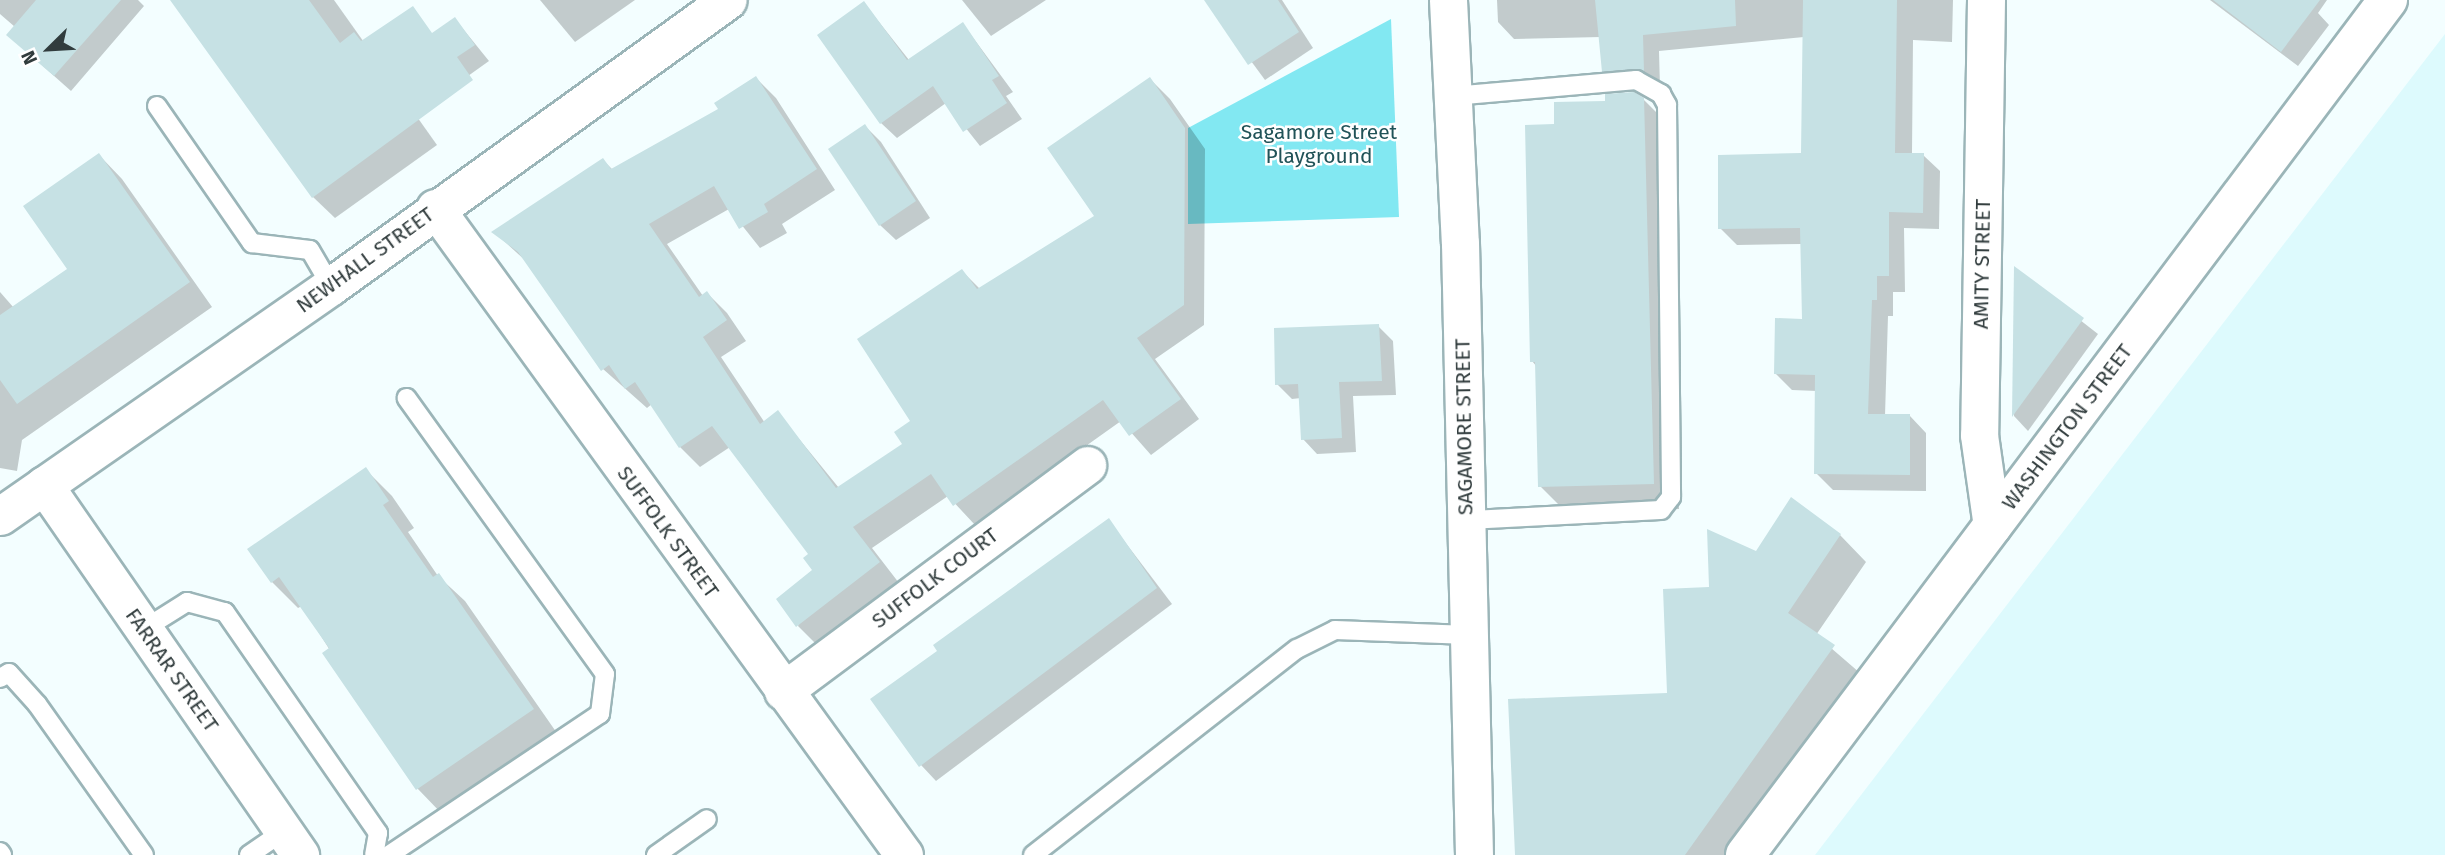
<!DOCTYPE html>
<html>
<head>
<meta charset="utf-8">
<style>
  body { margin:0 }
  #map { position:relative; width:2445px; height:855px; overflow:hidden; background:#f3feff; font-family:"Fira Sans",sans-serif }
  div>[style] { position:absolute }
  .built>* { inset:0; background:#ddfafd }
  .green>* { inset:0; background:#82e8f2 }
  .shadow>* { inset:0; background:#0003 }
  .building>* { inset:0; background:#c6e1e4 }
  .roads { filter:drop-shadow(2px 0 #9bb5b8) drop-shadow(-2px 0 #9bb5b8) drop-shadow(0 2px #9bb5b8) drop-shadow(0 -2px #9bb5b8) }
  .service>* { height:18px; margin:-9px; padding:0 9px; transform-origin:9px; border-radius:9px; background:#fff }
  .minor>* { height:37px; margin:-18.5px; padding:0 18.5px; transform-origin:18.5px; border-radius:18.5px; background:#fff }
  .secondary>* { height:38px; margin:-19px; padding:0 19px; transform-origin:19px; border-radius:19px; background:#fff }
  span { translate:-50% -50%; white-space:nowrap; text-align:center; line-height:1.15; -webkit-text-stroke:5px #fff; paint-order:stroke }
  .park-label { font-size:21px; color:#215358 }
  .street-label { font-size:21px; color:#313c3d }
  .north { position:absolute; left:14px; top:14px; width:70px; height:70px; -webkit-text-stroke:5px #fff; paint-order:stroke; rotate:246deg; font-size:19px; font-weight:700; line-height:28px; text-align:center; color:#313c3d }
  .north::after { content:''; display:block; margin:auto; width:24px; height:32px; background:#313c3d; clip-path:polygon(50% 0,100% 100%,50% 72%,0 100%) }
</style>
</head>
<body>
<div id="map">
  <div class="built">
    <i style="clip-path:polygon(2445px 34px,2445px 855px,1815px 855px)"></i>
  </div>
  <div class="green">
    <i style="clip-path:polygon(1391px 19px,1399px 217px,1188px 224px,1188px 128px)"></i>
  </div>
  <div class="shadow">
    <i style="clip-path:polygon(0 0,138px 0,144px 6px,71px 91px,8px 35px,15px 27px,0 14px)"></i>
    <i style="clip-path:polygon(202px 0,334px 0,437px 145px,335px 218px,313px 197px)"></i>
    <i style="clip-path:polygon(540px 0,635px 0,575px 42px)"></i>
    <i style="clip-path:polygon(962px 0,1046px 0,991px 36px)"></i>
    <i style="clip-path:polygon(1206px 0,1282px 0,1313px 48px,1265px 80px)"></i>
    <i style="clip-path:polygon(1497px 0,1953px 0,1952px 42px,1913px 40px,1912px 154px,1923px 155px,1940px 171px,1939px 229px,1904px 228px,1905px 292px,1893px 292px,1893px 316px,1888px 316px,1885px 416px,1910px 416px,1926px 433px,1926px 491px,1833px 490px,1816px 473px,1817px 391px,1792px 390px,1776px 374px,1803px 320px,1802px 244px,1737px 245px,1720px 228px,1802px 155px,1804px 37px,1659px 51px,1660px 87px,1621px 87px,1604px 71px,1601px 37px,1514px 39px,1498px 22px)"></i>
    <i style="clip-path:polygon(2210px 0,2327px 0,2318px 13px,2329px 25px,2298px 66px)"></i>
    <i style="clip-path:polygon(864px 3px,909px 60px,963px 24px,1013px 92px,1006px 96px,1022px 119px,980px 146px,946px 103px,897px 138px,881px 123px)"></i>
    <i style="clip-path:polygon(455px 19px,489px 61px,461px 81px,445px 65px)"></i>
    <i style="clip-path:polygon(756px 78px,776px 98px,835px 190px,782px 224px,787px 233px,760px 248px,729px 209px,667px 244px,703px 296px,707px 293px,727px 313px,746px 341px,721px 357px,765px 423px,778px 413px,839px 488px,904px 445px,962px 271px,980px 289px,1097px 216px,1150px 79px,1170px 99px,1205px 149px,1204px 325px,1155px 359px,1199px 419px,1151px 455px,1121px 421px,975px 525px,948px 496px,872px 548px,899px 583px,818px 646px,798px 626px,814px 570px,810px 554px,730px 447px,700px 467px,680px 447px,652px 404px,647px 408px,603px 369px,527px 262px,494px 232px,603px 160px,613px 170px,721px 110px)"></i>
    <i style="clip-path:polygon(1643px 99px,1670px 126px,1679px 509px,1566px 512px,1540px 486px,1537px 367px,1532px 361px,1556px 126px,1607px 103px)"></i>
    <i style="clip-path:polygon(865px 126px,881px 142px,930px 218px,896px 240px,880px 225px)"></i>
    <i style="clip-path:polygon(99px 155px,122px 179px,212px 307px,22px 440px,17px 471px,0 468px,0 292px,14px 308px,70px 269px)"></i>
    <i style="clip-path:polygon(2016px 270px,2098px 334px,2028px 431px,2014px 416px)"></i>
    <i style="clip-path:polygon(1378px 326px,1393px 341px,1396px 395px,1353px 396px,1356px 452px,1317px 454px,1303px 439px,1301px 398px,1292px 399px,1277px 384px)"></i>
    <i style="clip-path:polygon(366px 470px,392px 496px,414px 528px,408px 532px,438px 576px,465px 601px,559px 736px,443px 815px,417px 788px,302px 606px,298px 608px,272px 582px,249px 549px)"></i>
    <i style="clip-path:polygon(1109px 521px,1172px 604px,936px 781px,921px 765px,940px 651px)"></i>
    <i style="clip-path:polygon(1840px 535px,1866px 562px,1816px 635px,1860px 673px,1730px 855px,1517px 855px,1669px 695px,1711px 589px)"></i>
  </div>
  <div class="building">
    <i style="clip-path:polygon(36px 0,121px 0,54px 76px,6px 35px)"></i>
    <i style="clip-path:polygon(170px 0,309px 0,340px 43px,354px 32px,361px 41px,413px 6px,432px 33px,455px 17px,475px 45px,457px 57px,473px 80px,312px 198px)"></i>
    <i style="clip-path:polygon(1204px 0,1278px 0,1299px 32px,1248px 65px)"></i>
    <i style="clip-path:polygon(1595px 0,1735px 0,1736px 26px,1643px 35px,1644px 71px,1602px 72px)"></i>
    <i style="clip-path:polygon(1803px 0,1897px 0,1895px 153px,1924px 153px,1923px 213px,1889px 212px,1889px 276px,1877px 276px,1877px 300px,1872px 300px,1868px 414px,1910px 414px,1910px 475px,1814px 474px,1815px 375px,1774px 374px,1775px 318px,1802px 319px,1800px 228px,1718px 229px,1718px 155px,1801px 153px)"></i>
    <i style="clip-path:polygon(2213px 0,2320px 0,2281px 52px)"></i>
    <i style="clip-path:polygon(864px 1px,907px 60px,963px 22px,999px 76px,992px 80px,1007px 103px,963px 132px,933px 86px,880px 124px,817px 35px)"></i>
    <i style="clip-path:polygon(756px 76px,817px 169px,764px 204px,768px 212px,739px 229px,714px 186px,649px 224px,699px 297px,707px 291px,727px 320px,703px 337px,760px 424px,778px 410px,836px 488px,902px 444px,894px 432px,910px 421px,857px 339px,962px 269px,977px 289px,1094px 216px,1047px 148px,1150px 77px,1185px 128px,1184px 305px,1137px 338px,1181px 399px,1129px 436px,1103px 400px,953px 506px,931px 474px,853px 527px,880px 562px,796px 627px,776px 599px,812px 570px,803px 558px,808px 554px,712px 426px,679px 448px,635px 382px,625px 389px,609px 365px,601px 371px,518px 252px,491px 232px,603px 158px,611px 169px,718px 109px,714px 103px)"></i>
    <i style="clip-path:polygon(1634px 92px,1644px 98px,1654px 484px,1538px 487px,1535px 362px,1530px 362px,1525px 125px,1554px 124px,1554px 102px,1605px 101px,1605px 94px)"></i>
    <i style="clip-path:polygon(865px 124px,916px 201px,879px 226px,828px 149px)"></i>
    <i style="clip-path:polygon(99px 153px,190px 282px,17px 404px,0 380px,0 315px,67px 269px,23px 206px)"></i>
    <i style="clip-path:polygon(2014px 266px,2084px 318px,2012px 417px)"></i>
    <i style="clip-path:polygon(1379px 324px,1382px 381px,1339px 382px,1342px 438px,1301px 440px,1298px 384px,1275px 385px,1274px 328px)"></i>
    <i style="clip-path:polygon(366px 467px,389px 501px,383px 505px,433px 577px,439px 573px,534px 709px,416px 790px,322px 653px,329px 648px,279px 577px,271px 583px,247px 549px)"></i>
    <i style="clip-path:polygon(1791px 497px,1841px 534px,1788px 613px,1835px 645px,1685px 855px,1515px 855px,1508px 699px,1667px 693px,1663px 589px,1709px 587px,1707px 529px,1756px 551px)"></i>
    <i style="clip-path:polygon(1109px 518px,1157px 588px,919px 767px,870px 699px,937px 651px,933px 645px)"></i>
  </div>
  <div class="roads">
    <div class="service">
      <i style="left:1453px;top:96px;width:184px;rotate:-5deg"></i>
      <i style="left:1636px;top:80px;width:29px;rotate:29deg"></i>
      <i style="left:1661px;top:94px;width:13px;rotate:61deg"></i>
      <i style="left:1667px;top:105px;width:392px;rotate:89.4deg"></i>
      <i style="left:1671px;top:497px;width:16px;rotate:128deg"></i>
      <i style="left:1661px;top:510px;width:194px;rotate:177deg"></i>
      <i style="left:157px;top:106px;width:167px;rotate:55.3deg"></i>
      <i style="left:252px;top:243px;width:58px;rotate:6.9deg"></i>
      <i style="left:310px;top:250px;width:42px;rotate:59.7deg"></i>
      <i style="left:144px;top:629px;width:51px;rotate:-32.1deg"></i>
      <i style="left:187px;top:602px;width:39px;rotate:15deg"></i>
      <i style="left:225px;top:612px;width:269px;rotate:55.3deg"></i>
      <i style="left:378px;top:833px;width:22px;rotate:100deg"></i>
      <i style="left:0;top:678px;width:10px;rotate:-29deg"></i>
      <i style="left:9px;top:673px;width:42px;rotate:47.9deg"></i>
      <i style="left:37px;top:704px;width:185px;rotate:54.7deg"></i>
      <i style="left:0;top:852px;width:4px;rotate:56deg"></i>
      <i style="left:249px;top:855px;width:42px;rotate:-34.4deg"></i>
      <i style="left:389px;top:855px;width:254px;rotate:-33.8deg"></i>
      <i style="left:600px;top:714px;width:40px;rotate:-82.9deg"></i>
      <i style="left:605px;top:674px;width:340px;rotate:-125.7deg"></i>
      <i style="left:656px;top:855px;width:62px;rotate:-35.2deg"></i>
      <i style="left:1033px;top:855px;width:335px;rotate:-38deg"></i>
      <i style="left:1297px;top:649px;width:42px;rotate:-26.6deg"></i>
      <i style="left:1335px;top:630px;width:134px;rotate:2.1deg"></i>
    </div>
    <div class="minor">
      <i style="left:1448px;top:0;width:243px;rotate:87.2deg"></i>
      <i style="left:1460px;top:243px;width:612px;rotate:88.69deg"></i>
      <i style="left:1986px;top:0;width:435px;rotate:90.9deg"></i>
      <i style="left:1979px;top:435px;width:92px;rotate:81.9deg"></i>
      <i style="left:435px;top:208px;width:799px;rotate:54.06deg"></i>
      <i style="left:44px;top:485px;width:450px;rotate:55.3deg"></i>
      <i style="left:0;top:516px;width:403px;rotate:-34.8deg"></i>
      <i style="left:331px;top:286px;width:489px;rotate:-35.8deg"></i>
      <i style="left:783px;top:691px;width:379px;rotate:-36.6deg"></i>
    </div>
    <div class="secondary">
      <i style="left:1745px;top:855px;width:1070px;rotate:-53.06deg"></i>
    </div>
  </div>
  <div class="park-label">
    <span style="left:1319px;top:144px">Sagamore Street<br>Playground</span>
  </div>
  <div class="street-label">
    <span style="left:365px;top:260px;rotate:-36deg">NEWHALL STREET</span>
    <span style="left:1982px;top:264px;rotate:-89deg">AMITY STREET</span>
    <span style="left:1464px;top:427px;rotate:-91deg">SAGAMORE STREET</span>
    <span style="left:2067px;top:427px;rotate:-53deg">WASHINGTON STREET</span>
    <span style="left:668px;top:532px;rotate:54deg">SUFFOLK STREET</span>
    <span style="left:935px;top:578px;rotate:-37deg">SUFFOLK COURT</span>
    <span style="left:172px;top:670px;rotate:55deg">FARRAR STREET</span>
  </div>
  <div class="north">N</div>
</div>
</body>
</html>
